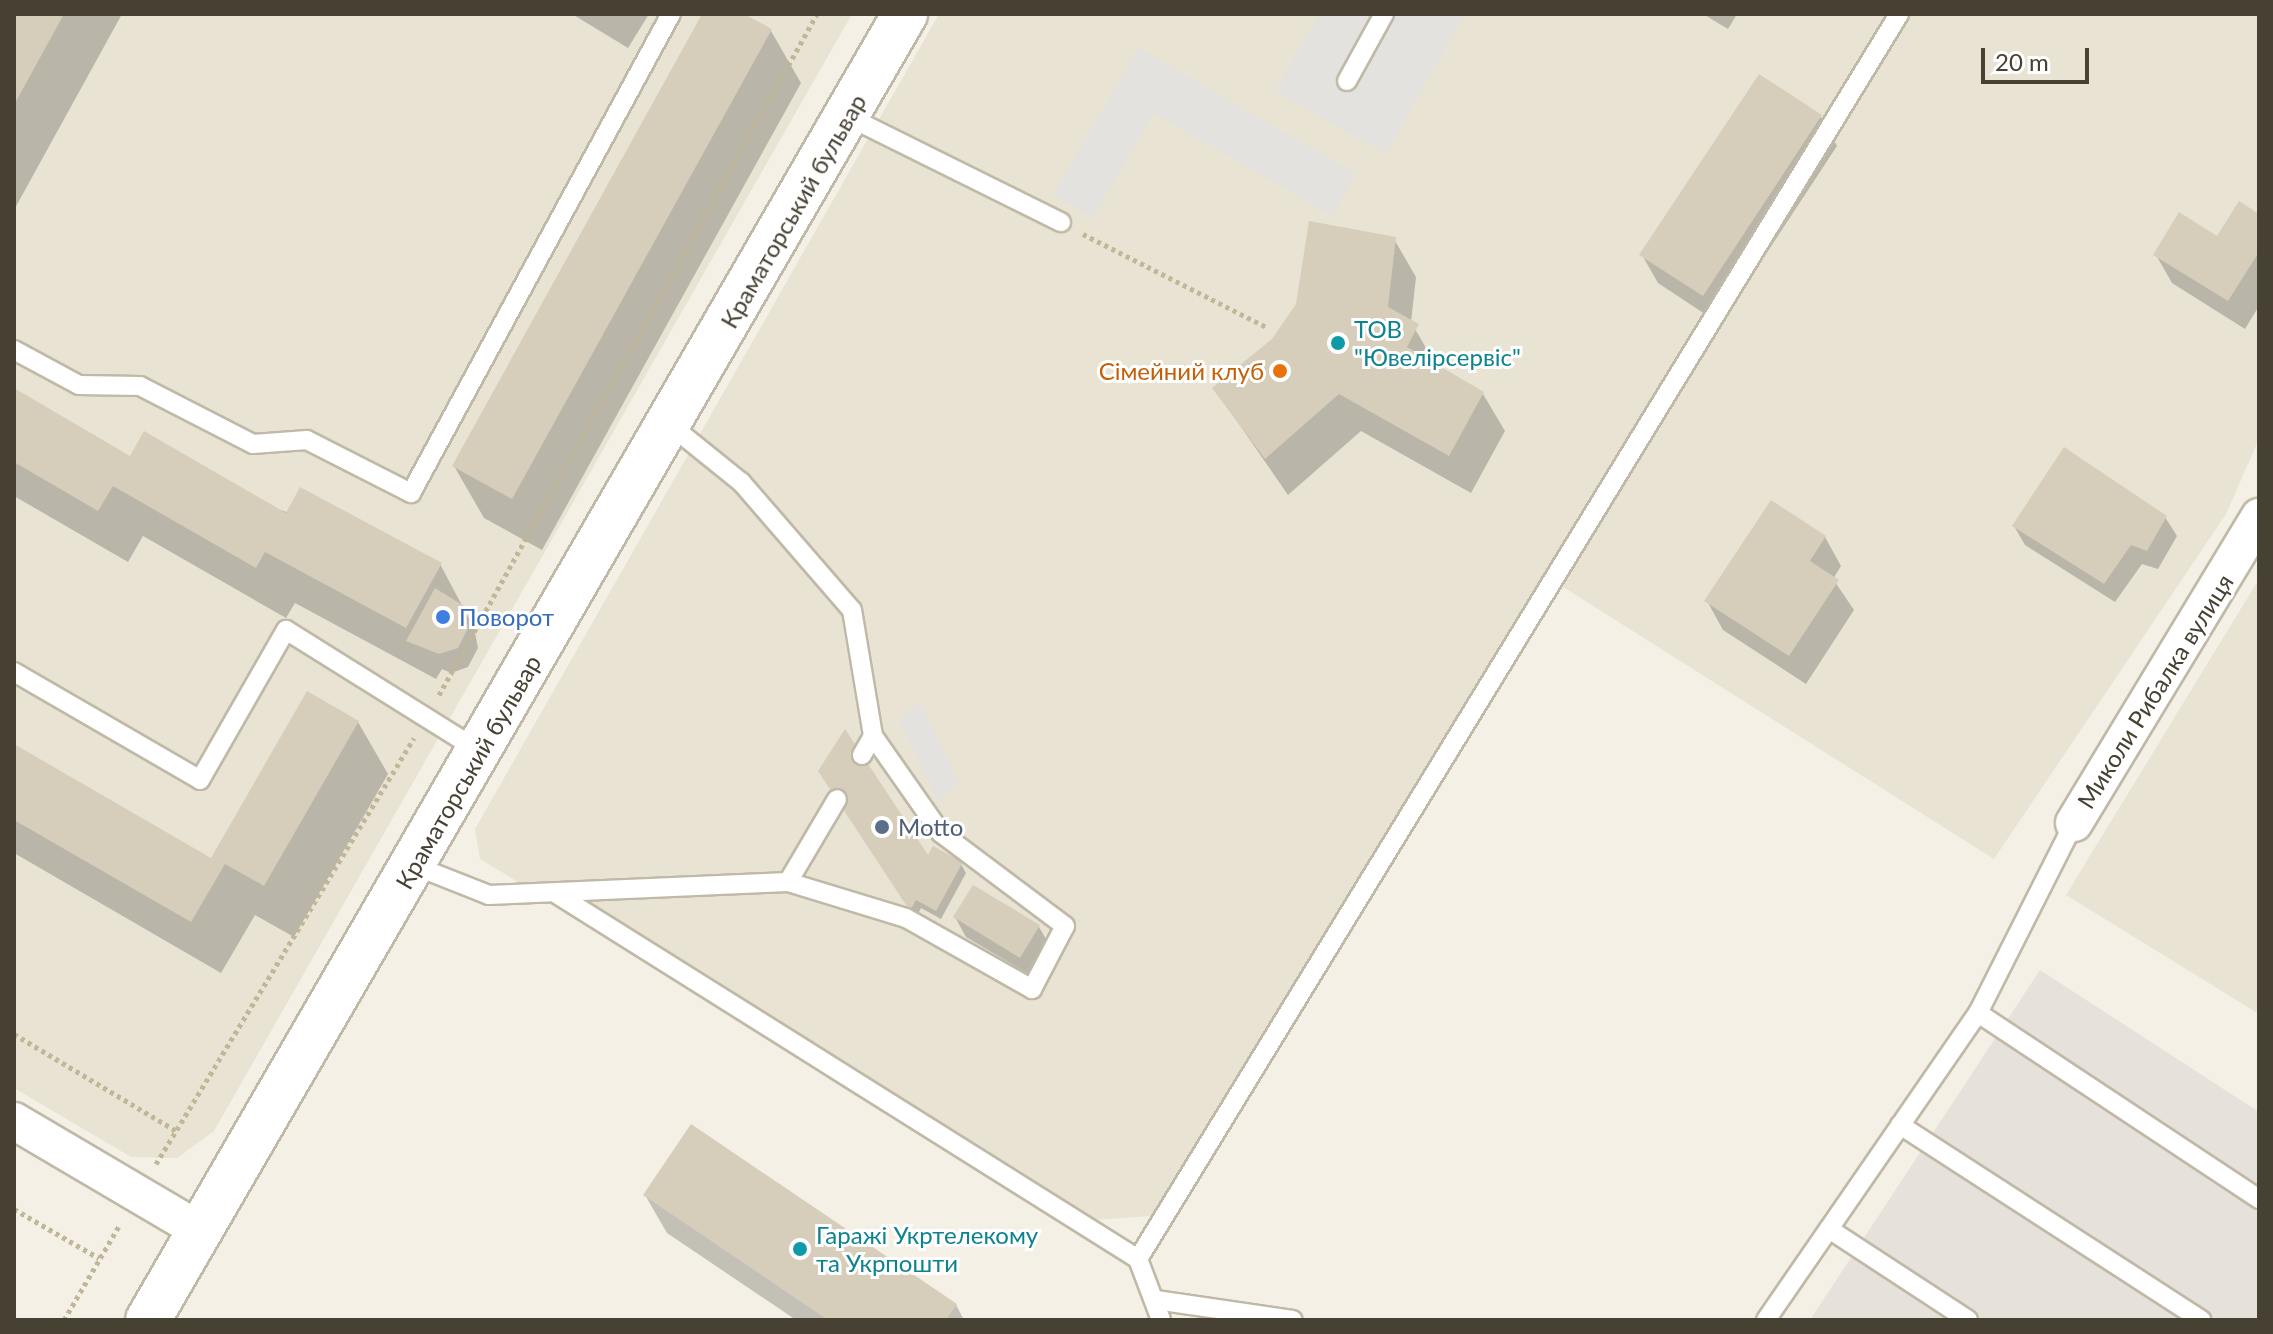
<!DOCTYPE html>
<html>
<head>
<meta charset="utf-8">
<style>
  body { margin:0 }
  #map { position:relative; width:2273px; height:1334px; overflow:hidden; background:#f4f0e5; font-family:Lato,sans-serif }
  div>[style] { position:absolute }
  .residential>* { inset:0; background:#e8e3d3 }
  .industrial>* { inset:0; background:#e6e1da }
  .parking>* { inset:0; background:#e4e2de }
  .shadow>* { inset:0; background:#0003 }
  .building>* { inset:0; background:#d6cdba }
  .path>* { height:5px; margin-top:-2.5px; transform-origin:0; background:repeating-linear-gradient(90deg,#c2b698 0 4px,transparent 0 8px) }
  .roads { filter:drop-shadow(2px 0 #c0b9a7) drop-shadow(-2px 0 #c0b9a7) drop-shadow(0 2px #c0b9a7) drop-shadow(0 -2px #c0b9a7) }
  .service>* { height:18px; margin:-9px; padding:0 9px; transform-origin:9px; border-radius:9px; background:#fff }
  .minor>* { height:36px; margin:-18px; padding:0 18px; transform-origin:18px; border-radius:18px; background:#fff }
  .tertiary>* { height:44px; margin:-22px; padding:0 22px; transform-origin:22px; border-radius:22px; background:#fff }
  .dots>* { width:22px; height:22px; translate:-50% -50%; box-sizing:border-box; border:4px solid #fff; border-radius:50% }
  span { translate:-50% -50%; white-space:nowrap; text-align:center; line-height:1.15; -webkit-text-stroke:6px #fff; paint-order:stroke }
  .street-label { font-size:24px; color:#474134 }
  .culture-label { font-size:24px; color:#0d838f }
  .left { translate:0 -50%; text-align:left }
  .food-label { font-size:24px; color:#c56008 }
  .right { translate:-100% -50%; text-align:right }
  .shop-label { font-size:24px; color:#366cbe }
  .service-label { font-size:24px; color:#4e5e75 }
  .frame { position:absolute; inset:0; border:16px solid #474134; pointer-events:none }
  .scale { position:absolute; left:1981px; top:48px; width:108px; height:36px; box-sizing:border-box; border:4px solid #474134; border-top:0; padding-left:10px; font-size:24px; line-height:28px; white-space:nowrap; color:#474134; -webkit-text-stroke:6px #fff; paint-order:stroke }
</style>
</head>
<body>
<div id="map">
  <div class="residential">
    <i style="clip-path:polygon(14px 14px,852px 14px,214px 1131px,177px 1158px,131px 1157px,14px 1088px)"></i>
    <i style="clip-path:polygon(939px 14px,2259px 14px,2259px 439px,2226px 514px,1994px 859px,1560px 585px,1164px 1215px,1080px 1221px,480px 859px,475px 829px)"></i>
    <i style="clip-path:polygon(2259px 579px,2259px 1014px,2066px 895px)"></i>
  </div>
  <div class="industrial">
    <i style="clip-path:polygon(2040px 970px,2259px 1112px,2259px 1320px,1810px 1320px)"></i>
  </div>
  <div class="parking">
    <i style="clip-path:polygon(1319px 14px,1465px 14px,1386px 154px,1275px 91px)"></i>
    <i style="clip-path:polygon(1139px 48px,1356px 174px,1332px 216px,1154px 113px,1093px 218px,1053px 195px)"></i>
    <i style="clip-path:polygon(920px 702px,959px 783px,938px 802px,899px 720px)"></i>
  </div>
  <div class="shadow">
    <i style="clip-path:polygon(14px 14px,122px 14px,14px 210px)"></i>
    <i style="clip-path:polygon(572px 14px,649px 14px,628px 48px)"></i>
    <i style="clip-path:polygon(704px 14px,740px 14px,771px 31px,801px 83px,542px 550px,484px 518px,454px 466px)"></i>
    <i style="clip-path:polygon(1703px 14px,1737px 14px,1728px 29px)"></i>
    <i style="clip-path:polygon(1821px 117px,1837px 146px,1720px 324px,1658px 283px,1642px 255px)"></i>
    <i style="clip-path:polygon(2259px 216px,2259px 306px,2245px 329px,2172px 283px,2156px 255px,2218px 239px)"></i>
    <i style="clip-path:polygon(1394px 239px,1416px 277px,1411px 322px,1437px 367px,1483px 394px,1505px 431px,1471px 493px,1361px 431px,1288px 495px,1214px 388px)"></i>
    <i style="clip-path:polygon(14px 391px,130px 459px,440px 564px,474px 628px,478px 648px,468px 667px,451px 673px,442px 669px,436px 679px,295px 603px,286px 618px,143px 536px,128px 562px,14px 496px)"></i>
    <i style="clip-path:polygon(2165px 517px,2177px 536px,2158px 569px,2142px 564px,2115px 602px,2025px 545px,2014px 526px)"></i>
    <i style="clip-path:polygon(1825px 537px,1841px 566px,1833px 579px,1854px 610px,1806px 684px,1723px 630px,1707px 601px)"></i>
    <i style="clip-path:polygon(358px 722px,388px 774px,294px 937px,255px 915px,221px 973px,14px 853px,14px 747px,212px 860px)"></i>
    <i style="clip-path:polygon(826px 780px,928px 859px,961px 864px,966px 873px,941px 919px,921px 908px,916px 918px)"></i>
    <i style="clip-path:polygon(973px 888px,1039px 927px,1050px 946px,1032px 976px,966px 937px,955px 917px)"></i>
    <i style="clip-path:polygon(645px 1195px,956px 1305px,964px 1320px,796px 1320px,667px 1233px)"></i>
  </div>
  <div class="building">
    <i style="clip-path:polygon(14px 14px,64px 14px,14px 105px)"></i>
    <i style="clip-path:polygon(702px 14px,744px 14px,772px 29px,512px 499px,452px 466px)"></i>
    <i style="clip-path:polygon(1759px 74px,1822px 115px,1703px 296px,1639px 255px)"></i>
    <i style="clip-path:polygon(2239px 201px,2259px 214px,2259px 252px,2228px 301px,2153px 255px,2179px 212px,2217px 236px)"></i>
    <i style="clip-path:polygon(1309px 221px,1396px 237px,1388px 307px,1419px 324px,1407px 347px,1484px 392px,1449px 456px,1339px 394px,1265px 459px,1212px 388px,1272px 339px,1296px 304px)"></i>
    <i style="clip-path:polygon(14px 388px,130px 456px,144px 431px,286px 513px,300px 487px,442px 563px,406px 628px,265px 552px,256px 568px,113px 486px,98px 511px,14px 462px)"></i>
    <i style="clip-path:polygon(2064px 447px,2167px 516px,2147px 551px,2131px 545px,2104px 584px,2012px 526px)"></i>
    <i style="clip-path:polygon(1771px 500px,1826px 536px,1810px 561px,1839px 580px,1789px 656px,1704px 601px)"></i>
    <i style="clip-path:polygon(435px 588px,464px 606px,468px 628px,458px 648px,439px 654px,406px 641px)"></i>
    <i style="clip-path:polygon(307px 691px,359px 721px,264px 886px,225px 864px,191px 922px,14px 820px,14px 744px,211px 858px)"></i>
    <i style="clip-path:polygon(845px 729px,928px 855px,933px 846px,963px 862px,936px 911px,916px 900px,910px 911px,818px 771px)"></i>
    <i style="clip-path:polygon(973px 885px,1040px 925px,1020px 958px,953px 917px)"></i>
    <i style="clip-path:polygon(691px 1124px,957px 1304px,946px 1320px,828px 1320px,643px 1195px)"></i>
  </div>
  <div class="path">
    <i style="left:1083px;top:234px;width:208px;rotate:26.9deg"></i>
    <i style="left:439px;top:695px;width:779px;rotate:-60.97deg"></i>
    <i style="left:14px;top:1034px;width:190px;rotate:30.8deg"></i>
    <i style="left:156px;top:1164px;width:498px;rotate:-58.8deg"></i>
    <i style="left:14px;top:1209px;width:98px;rotate:30deg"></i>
    <i style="left:64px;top:1320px;width:111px;rotate:-59.7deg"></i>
  </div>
  <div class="roads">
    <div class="service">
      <i style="left:1347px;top:81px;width:77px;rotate:-61.1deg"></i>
      <i style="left:847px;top:116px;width:239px;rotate:26.4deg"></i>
      <i style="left:14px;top:350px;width:74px;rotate:28.3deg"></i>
      <i style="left:79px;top:385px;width:61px;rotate:0.9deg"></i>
      <i style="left:140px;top:386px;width:127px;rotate:27.2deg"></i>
      <i style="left:253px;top:444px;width:54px;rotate:-4.2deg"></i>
      <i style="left:307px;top:440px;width:117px;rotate:27deg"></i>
      <i style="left:411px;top:493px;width:545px;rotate:-61.51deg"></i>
      <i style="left:670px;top:425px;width:91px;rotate:38.8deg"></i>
      <i style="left:741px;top:482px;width:169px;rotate:49.1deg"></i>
      <i style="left:852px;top:610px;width:128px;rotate:80.5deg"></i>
      <i style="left:873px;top:736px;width:22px;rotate:120deg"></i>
      <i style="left:14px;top:672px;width:215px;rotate:30.1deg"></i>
      <i style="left:200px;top:780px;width:173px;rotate:-60.2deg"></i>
      <i style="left:286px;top:630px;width:229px;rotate:32deg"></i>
      <i style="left:413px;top:865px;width:82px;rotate:21.5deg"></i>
      <i style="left:489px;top:895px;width:299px;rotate:-2.5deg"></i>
      <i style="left:788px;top:882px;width:96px;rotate:-59.4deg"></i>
      <i style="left:788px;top:882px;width:123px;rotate:17deg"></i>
      <i style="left:906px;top:918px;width:145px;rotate:29.4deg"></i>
      <i style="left:1032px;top:989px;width:71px;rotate:-62.4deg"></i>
      <i style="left:1065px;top:926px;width:155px;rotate:-143.1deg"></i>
      <i style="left:941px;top:833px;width:118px;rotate:-125deg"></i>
      <i style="left:558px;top:895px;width:685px;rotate:32.11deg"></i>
      <i style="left:1138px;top:1259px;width:65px;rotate:69.3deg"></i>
      <i style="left:1978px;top:1013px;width:337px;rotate:33.5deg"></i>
      <i style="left:1900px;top:1125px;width:359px;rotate:32.9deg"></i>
      <i style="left:1829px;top:1229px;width:166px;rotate:33.2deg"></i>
      <i style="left:1138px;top:1259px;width:1459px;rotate:-58.56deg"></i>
      <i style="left:1156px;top:1300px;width:138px;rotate:8.3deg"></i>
      <i style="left:1766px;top:1320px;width:373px;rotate:-55.4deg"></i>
      <i style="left:1978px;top:1013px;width:213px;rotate:-63.2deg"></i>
    </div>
    <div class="minor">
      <i style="left:2074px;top:823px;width:358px;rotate:-58.8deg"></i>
      <i style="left:14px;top:1121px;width:215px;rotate:30.5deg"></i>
    </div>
    <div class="tertiary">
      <i style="left:148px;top:1320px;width:1510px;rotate:-59.9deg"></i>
    </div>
  </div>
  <div class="dots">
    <i style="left:1338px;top:343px;background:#0f9aa8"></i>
    <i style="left:1280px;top:371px;background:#e8710a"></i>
    <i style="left:443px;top:617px;background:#3f7fe0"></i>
    <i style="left:882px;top:827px;background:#5c6f8a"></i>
    <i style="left:800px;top:1249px;background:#0f9aa8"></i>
  </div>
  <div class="street-label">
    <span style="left:793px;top:211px;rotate:-60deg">Краматорський бульвар</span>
    <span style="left:2155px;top:691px;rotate:-58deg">Миколи Рибалка вулиця</span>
    <span style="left:468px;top:772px;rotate:-60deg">Краматорський бульвар</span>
  </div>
  <div class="culture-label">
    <span class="left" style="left:1354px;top:343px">ТОВ<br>"Ювелірсервіс"</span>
    <span class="left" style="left:816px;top:1249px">Гаражі Укртелекому<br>та Укрпошти</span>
  </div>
  <div class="food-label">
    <span class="right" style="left:1264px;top:371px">Сімейний клуб</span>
  </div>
  <div class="shop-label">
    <span class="left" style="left:459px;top:617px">Поворот</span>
  </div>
  <div class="service-label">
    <span class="left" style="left:898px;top:827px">Motto</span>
  </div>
  <div class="frame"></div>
  <div class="scale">20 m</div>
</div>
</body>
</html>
